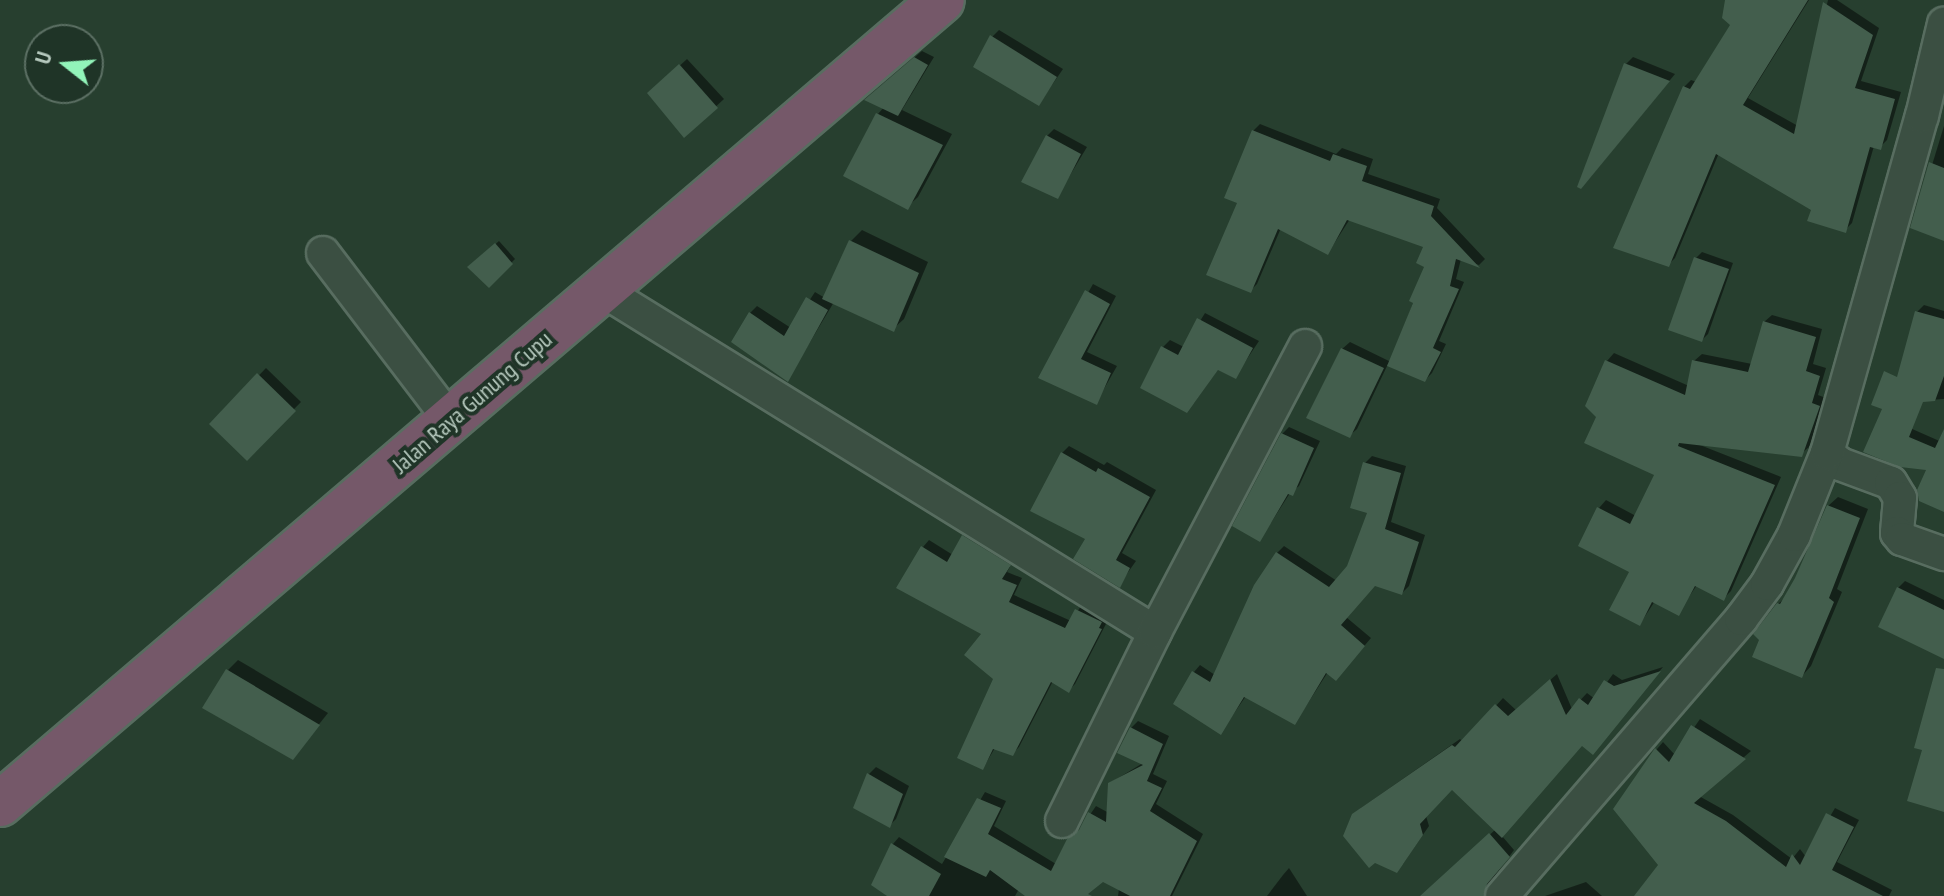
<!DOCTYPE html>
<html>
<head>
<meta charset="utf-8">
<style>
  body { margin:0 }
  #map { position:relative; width:1944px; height:896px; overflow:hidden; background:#273f2f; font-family:"PT Sans Narrow",sans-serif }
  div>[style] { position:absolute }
  .shadow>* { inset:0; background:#0007 }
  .building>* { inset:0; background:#435e4d }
  .roads { filter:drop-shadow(2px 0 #586d60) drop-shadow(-2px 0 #586d60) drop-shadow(0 2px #586d60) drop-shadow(0 -2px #586d60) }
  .street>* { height:32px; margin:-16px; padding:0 16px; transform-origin:16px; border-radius:16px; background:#3b4f42 }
  .highway>* { height:44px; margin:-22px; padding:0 22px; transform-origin:22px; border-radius:22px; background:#755869 }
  span { translate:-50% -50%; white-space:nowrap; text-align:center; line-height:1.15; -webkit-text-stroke:8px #1f3427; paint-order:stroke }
  .street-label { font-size:24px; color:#b7cabf }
  .north { position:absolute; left:24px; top:24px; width:80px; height:80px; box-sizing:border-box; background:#1f3427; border:2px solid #5c7064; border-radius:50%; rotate:287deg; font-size:22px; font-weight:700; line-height:32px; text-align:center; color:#b7cabf }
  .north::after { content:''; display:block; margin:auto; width:28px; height:36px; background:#92f4b9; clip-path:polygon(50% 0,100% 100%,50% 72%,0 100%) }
</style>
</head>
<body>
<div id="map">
  <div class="shadow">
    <i style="clip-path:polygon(1727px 0,1809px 0,1748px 98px,1798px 126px,1828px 0,1837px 0,1879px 28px,1861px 81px,1901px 92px,1887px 140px,1880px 147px,1874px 146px,1852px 223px,1845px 230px,1719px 153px,1675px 258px,1668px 265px,1684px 87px,1691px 80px,1697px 82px,1732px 24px)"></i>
    <i style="clip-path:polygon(999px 30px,1063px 69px,1039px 104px,992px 37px)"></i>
    <i style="clip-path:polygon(922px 51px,934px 57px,902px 110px,952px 134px,918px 197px,907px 207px,878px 114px,884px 107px,873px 93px)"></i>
    <i style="clip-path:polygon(1633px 57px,1675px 74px,1588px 180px,1626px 64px)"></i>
    <i style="clip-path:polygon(687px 59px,724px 99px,685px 135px,650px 93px)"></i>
    <i style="clip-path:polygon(1260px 124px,1336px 154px,1342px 148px,1373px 159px,1368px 174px,1440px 199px,1437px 208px,1485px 259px,1479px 265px,1461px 259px,1456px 279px,1464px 282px,1439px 341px,1446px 344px,1432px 373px,1425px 380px,1388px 364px,1357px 429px,1349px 436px,1342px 349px,1350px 342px,1391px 362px,1427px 266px,1426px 246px,1350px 219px,1328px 253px,1281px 228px,1257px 284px,1250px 291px,1240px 202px,1253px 131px)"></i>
    <i style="clip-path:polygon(1944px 126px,1944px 233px,1913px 227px)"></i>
    <i style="clip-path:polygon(1054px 129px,1087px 147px,1057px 197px,1047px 136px)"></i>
    <i style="clip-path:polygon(862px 230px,928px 262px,904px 319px,893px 329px,834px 302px,788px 379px,750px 313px,757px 306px,791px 328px,815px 292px,825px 298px,851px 241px)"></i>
    <i style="clip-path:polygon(499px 241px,515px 259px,489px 285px,470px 267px)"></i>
    <i style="clip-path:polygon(1702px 252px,1733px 263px,1708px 334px,1702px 340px,1696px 258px)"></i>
    <i style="clip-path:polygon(1093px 284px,1116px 296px,1087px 352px,1117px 366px,1096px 403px,1041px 377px)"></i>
    <i style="clip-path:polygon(1924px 305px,1944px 311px,1944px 399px,1929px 400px,1917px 312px)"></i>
    <i style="clip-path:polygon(1205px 313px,1259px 341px,1235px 377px,1219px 368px,1194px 403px,1163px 347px,1170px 340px,1184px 347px)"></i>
    <i style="clip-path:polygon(1772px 315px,1822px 329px,1813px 364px,1826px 368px,1818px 395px,1826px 398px,1809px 447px,1801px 454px,1700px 445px,1781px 477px,1731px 591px,1723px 599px,1697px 585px,1678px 613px,1655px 601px,1640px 624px,1632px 571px,1599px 508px,1606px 500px,1636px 516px,1656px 474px,1598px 416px,1607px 361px,1614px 353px,1689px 386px,1694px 361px,1702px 354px,1752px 364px,1764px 322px)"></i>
    <i style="clip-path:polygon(266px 368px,301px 402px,246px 458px,212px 424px)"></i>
    <i style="clip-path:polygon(1885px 417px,1944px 443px,1944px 510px,1929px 468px)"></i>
    <i style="clip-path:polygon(1289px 427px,1320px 441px,1299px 486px,1290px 493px,1260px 540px,1282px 434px)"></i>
    <i style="clip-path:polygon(1069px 446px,1104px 465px,1107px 462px,1156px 490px,1122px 553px,1136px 561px,1119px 585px,1087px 539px,1062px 453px)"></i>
    <i style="clip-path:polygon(1372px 456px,1406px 466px,1391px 522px,1425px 535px,1409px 586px,1402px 593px,1375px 584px,1346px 617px,1371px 638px,1343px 671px,1328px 672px,1295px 723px,1246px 696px,1221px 732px,1194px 672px,1200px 665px,1215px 675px,1277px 553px,1284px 546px,1337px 581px,1349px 567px,1370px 512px,1365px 463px)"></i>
    <i style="clip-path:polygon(1838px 497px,1868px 509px,1837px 589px,1842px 592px,1811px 666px,1802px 676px,1778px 604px,1788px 595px,1828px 506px)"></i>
    <i style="clip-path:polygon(970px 529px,1016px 558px,1012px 564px,965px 534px)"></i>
    <i style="clip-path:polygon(962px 538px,1010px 567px,1007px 572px,1022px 578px,1014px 595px,1071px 621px,1083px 603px,1107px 614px,1104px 621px,1107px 622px,1075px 684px,1069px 690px,1053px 681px,1019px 747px,1012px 754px,995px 748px,983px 768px,996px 679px,984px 633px,923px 547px,929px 540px,953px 555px)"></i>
    <i style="clip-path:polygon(1905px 581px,1944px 600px,1944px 657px,1898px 588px)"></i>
    <i style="clip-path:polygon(238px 660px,328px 713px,292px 758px,228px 670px)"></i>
    <i style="clip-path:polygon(1663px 667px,1599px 745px,1582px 744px,1502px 836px,1514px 850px,1489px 884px,1486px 896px,1448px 896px,1432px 888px,1496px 829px,1452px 787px,1426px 816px,1429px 826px,1403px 864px,1361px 808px,1460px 739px,1463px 742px,1503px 698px,1516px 710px,1557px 674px,1572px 709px,1587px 693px,1595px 699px,1613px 674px,1622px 680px)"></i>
    <i style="clip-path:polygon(1700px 719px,1751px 751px,1699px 796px,1733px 815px,1792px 859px,1800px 849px,1806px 857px,1835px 808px,1859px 820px,1837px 862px,1892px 890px,1889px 896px,1637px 896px,1661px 865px,1616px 809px,1657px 749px,1663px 742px,1675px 755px)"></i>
    <i style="clip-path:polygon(1138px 721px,1169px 736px,1153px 774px,1167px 781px,1156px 804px,1203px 834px,1172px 896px,1118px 896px,1124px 853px,1084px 896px,1028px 896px,1019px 889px,1015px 896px,890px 896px,893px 844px,899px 837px,942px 864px,985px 792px,1006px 801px,994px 826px,1056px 864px,1096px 806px,1109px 813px,1110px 783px,1143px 763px,1131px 728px)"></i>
    <i style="clip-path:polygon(876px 767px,909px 786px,896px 819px,889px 826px,856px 807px,869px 774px)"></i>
    <i style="clip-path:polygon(1289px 868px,1307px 896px,1267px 896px,1283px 875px)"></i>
    <i style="clip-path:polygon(1586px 882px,1602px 896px,1545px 896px)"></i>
  </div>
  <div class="building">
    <i style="clip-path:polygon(1725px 0,1808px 0,1743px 105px,1794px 134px,1823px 2px,1873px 35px,1855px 88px,1895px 99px,1881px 150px,1870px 147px,1846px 233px,1807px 221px,1811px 210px,1716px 154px,1669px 267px,1613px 248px,1683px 86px,1690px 89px,1730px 25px,1722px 18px)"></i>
    <i style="clip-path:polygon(990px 35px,1057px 77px,1039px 106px,973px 67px)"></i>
    <i style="clip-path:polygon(914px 57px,928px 65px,898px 116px,864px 100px)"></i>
    <i style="clip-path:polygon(1624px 63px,1670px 81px,1581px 189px,1577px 187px)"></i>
    <i style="clip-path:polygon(679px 64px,718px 108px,684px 138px,647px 93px)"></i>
    <i style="clip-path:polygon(876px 113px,943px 145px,908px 210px,843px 176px)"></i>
    <i style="clip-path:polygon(1252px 130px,1330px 161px,1333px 154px,1367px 166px,1362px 181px,1434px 206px,1431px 216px,1480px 268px,1456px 259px,1450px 286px,1459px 289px,1433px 348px,1441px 352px,1425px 382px,1387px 366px,1413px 303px,1409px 301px,1424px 267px,1416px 263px,1423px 247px,1347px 220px,1328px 255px,1278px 229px,1251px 293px,1206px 275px,1237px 203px,1224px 198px)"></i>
    <i style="clip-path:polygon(1046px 135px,1081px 154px,1058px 199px,1021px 182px)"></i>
    <i style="clip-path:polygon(1929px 162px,1944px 168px,1944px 241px,1910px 228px)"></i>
    <i style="clip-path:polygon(849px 240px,919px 273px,894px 332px,822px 299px)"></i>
    <i style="clip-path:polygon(495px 243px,513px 264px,489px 288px,467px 267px)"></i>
    <i style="clip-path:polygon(1694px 257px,1729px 269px,1702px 342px,1668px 330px)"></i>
    <i style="clip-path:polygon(1085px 290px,1110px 304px,1081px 359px,1111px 373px,1097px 405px,1038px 378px)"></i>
    <i style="clip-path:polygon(806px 297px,828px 310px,788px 382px,731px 342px,749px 312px,784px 336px)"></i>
    <i style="clip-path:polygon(1915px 311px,1944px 319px,1944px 376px,1935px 401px,1923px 402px,1909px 437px,1935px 448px,1944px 429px,1944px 512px,1919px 501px,1917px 490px,1926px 470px,1900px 467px,1863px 452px,1882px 409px,1871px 405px,1884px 371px,1897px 377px)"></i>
    <i style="clip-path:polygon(1197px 318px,1253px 348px,1236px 379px,1218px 370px,1187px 413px,1140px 388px,1161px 346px,1178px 355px)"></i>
    <i style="clip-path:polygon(1763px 321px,1816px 337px,1806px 371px,1820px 376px,1812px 403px,1820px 406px,1802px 457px,1679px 443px,1678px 446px,1775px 485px,1724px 601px,1695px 586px,1679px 616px,1652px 602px,1640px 626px,1609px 610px,1629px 572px,1578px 546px,1597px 507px,1630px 524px,1654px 475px,1584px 443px,1596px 417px,1585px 406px,1605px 360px,1685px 395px,1692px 360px,1748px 372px)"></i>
    <i style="clip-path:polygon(1341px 348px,1384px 368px,1350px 438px,1306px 418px)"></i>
    <i style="clip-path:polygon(257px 373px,296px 411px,247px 461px,209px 424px)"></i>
    <i style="clip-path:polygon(1281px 433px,1314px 448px,1293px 496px,1288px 494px,1260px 542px,1232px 526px)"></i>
    <i style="clip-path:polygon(1061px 452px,1096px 472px,1098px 468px,1150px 497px,1116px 560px,1130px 568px,1120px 588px,1073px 559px,1085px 539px,1030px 511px)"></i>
    <i style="clip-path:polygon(1363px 462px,1401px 473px,1385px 529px,1419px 542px,1402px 595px,1375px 586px,1341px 625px,1365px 646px,1336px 681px,1326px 673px,1295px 725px,1244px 697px,1221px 735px,1173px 704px,1192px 671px,1210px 682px,1254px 585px,1276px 552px,1329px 587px,1347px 566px,1367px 513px,1350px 508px)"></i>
    <i style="clip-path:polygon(1827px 505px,1860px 518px,1829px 598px,1834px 602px,1802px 678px,1752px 657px,1759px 640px,1753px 634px,1777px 603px,1780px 604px,1795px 578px)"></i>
    <i style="clip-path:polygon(962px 535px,1011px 565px,1002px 579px,1017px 585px,1009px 602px,1065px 628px,1075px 609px,1102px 622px,1099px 628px,1102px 629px,1069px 693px,1051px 682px,1013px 756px,993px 749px,983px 770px,957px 758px,993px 679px,964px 655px,981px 634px,896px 588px,921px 546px,947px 562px)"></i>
    <i style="clip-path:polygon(1897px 587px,1944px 610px,1944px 659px,1878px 627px)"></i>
    <i style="clip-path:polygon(1936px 668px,1944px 669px,1944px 812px,1907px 801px,1922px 750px,1914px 748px)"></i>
    <i style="clip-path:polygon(226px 669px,320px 725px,293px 760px,202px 708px)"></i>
    <i style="clip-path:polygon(1661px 671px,1593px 755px,1582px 746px,1502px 838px,1452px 790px,1420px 824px,1423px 835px,1397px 873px,1375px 863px,1369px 868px,1343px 836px,1352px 814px,1452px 745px,1455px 747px,1495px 704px,1508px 716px,1550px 679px,1566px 715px,1579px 698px,1588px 705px,1604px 680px,1614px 686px)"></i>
    <i style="clip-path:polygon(1691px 725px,1746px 759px,1694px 803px,1726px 821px,1786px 867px,1792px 854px,1800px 865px,1826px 813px,1854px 827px,1832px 870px,1883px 896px,1634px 896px,1658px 865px,1613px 809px,1655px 748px,1669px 762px)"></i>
    <i style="clip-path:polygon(1130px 727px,1163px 744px,1147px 781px,1162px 788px,1150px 811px,1197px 841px,1170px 896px,1130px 896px,1103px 882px,1088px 894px,1092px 896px,1025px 896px,990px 870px,986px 877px,944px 857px,977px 798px,1001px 808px,988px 834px,1051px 871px,1067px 839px,1079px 830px,1088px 812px,1106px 822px,1108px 783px,1143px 765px,1117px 753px)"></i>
    <i style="clip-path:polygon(867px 773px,903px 794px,890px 828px,853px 808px)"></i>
    <i style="clip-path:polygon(1489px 833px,1510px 857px,1487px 884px,1484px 896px,1420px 896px)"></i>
    <i style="clip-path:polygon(891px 843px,941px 874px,929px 896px,887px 896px,871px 885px)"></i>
  </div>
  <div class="roads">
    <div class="street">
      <i style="left:323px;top:253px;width:211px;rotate:52.7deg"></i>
      <i style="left:602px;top:290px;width:650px;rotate:31.73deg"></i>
      <i style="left:1827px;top:453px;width:17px;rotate:40deg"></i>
      <i style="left:1840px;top:464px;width:54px;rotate:20.4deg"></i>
      <i style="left:1891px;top:483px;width:17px;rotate:59deg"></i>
      <i style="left:1900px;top:498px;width:35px;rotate:95deg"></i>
      <i style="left:1897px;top:533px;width:8px;rotate:50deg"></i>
      <i style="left:1902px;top:539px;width:45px;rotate:19.7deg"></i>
      <i style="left:1062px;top:821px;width:211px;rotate:-63.8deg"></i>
      <i style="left:1155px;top:632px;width:323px;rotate:-62.3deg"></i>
      <i style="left:1502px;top:896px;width:366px;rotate:-49.2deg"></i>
      <i style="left:1741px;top:619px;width:44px;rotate:-53.4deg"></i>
      <i style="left:1767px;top:584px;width:56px;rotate:-61.1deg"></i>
      <i style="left:1794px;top:535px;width:88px;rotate:-68.1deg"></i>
      <i style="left:1827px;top:453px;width:350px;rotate:-74.3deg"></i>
      <i style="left:1922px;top:116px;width:95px;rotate:-76.6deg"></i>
    </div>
    <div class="highway">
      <i style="left:0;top:804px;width:1238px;rotate:-40.48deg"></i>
    </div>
  </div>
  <div class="street-label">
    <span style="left:472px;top:402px;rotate:-41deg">Jalan Raya Gunung Cupu</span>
  </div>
  <div class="north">U</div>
</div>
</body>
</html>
